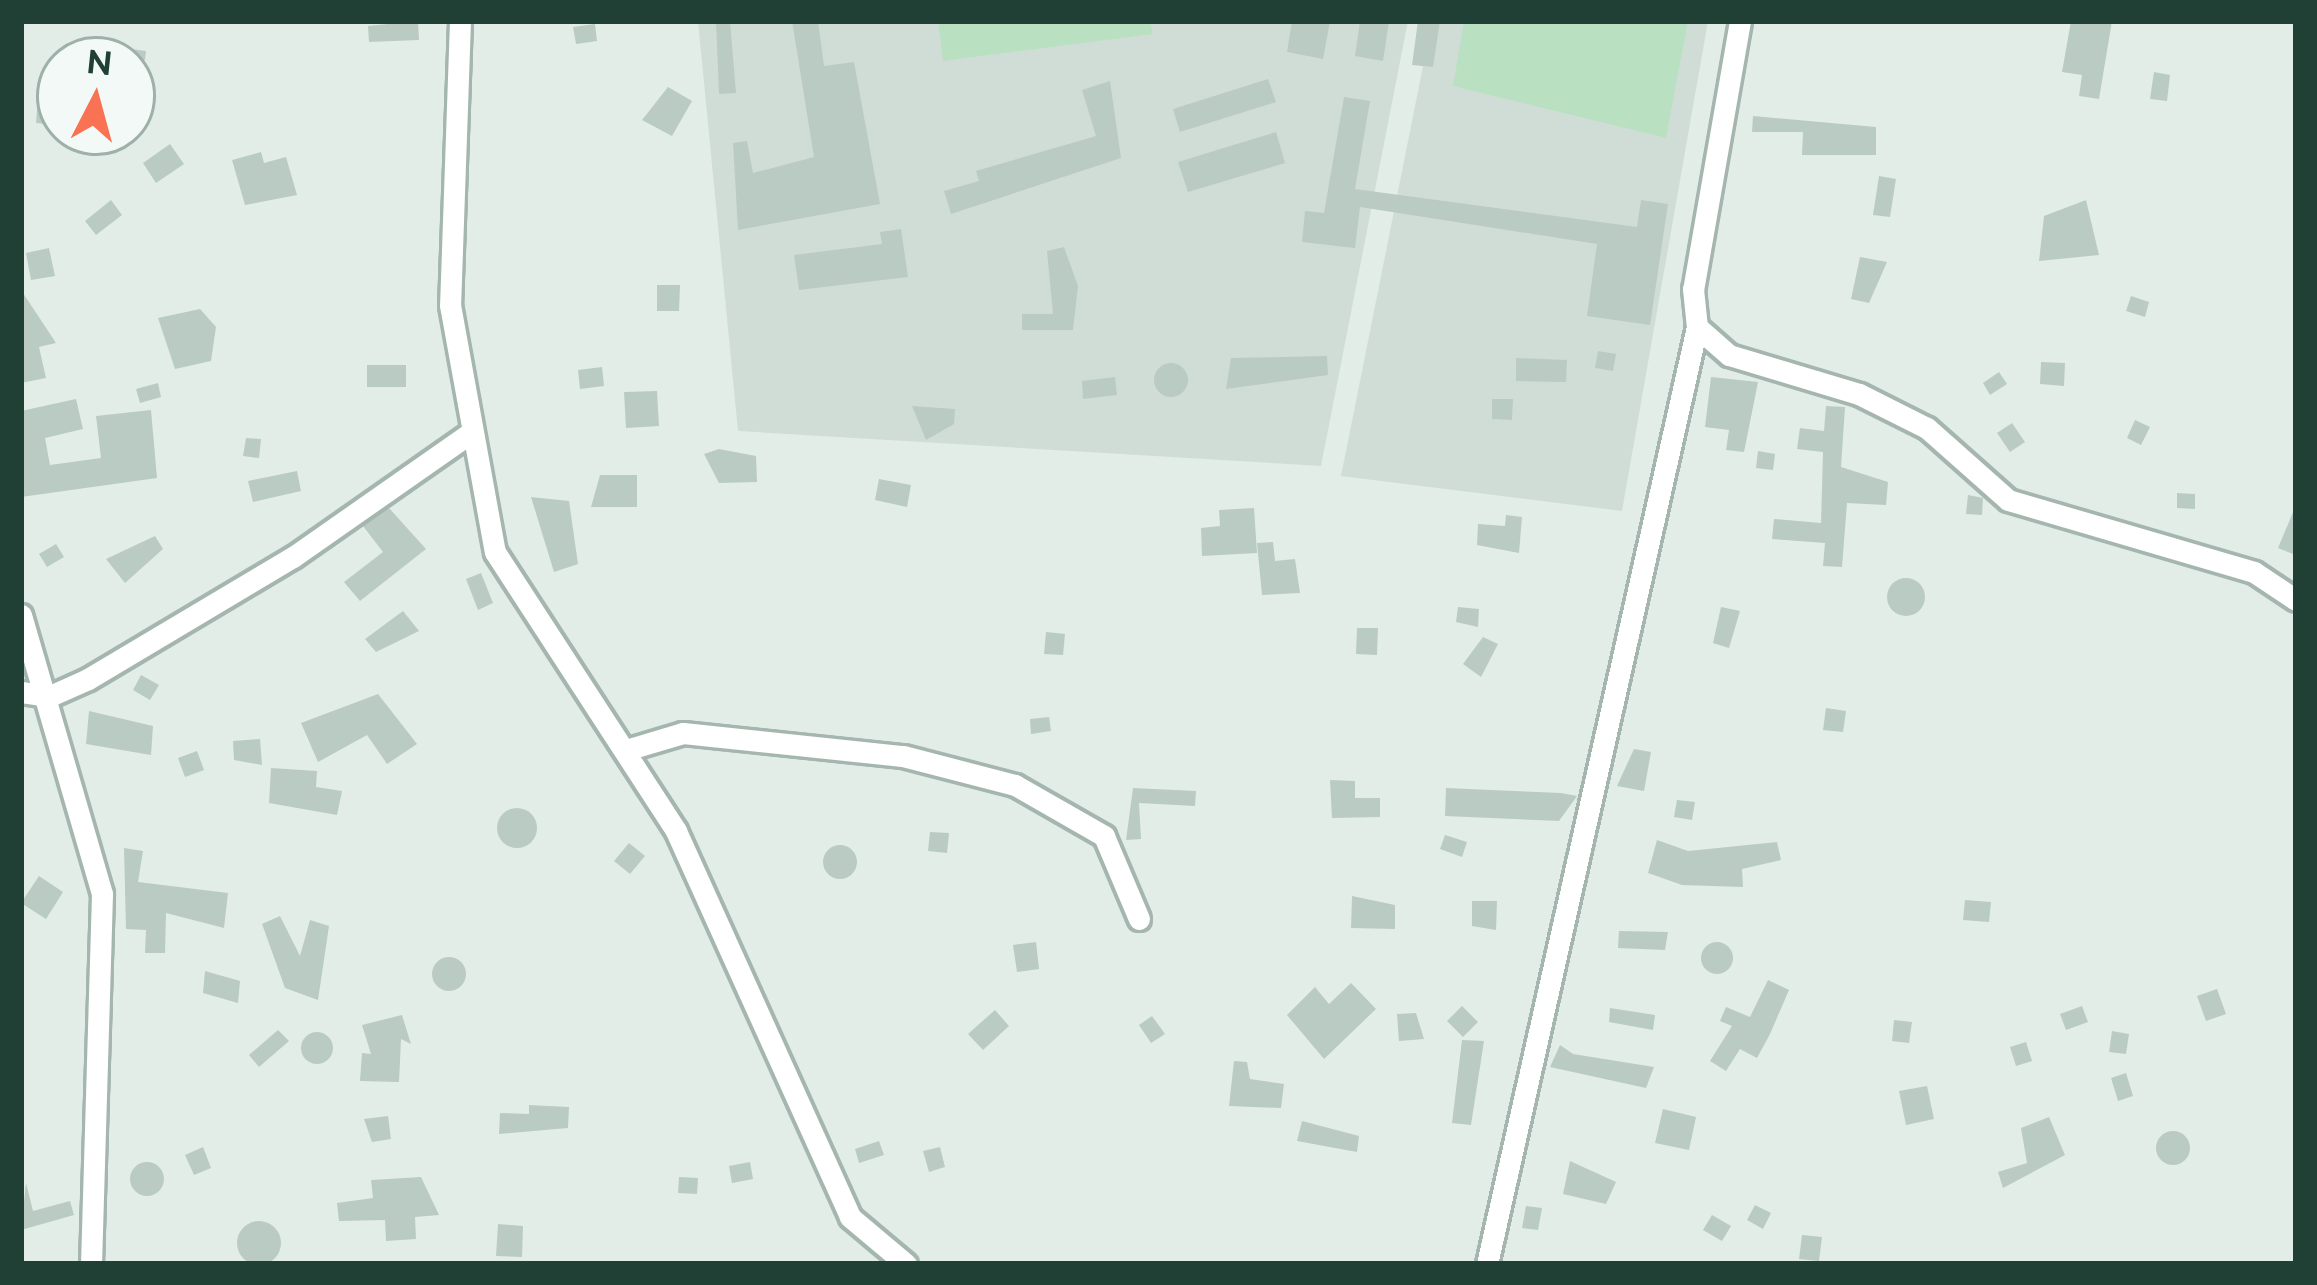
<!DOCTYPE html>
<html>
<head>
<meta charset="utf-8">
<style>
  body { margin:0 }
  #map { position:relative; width:2317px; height:1285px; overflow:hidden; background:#e2ede8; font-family:Raleway,sans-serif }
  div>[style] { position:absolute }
  .built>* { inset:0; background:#d0ddd7 }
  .green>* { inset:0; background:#bae0c2 }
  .building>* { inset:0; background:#bacbc3 }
  .round { border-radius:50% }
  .roads { filter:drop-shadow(3px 0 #a4b6af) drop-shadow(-3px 0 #a4b6af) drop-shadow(0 3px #a4b6af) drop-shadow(0 -3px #a4b6af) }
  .minor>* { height:21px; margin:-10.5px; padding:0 10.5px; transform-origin:10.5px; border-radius:10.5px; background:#fff }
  span { translate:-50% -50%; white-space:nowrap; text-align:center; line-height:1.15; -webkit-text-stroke:9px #f3f9f6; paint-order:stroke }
  .frame { position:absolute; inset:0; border:24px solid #214035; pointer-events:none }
  .north { position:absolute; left:36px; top:36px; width:120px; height:120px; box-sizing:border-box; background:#f3f9f6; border:3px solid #9fafa9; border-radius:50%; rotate:6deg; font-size:33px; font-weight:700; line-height:48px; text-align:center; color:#214035 }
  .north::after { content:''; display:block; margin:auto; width:42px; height:54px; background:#fa7254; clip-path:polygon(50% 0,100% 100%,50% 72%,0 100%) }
</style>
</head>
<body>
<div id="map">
  <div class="built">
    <i style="clip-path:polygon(698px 21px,1408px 21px,1321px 466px,738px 431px)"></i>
    <i style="clip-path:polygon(1432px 21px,1708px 21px,1622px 511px,1341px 476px)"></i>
  </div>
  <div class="green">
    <i style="clip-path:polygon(938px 21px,1150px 21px,1153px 34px,943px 61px)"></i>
    <i style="clip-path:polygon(1464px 21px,1688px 21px,1666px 138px,1453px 86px)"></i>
  </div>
  <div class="building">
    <i style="clip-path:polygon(418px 21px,419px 40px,369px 42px,368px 26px)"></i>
    <i style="clip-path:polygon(730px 21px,736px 93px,719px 94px,716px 22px)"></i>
    <i style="clip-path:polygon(792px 21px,818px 21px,824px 66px,854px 62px,880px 204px,738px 230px,733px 143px,747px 141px,753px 173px,814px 157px)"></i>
    <i style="clip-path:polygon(1292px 21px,1330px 21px,1323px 59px,1287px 52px)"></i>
    <i style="clip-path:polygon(1360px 21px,1389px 21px,1383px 61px,1355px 56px)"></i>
    <i style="clip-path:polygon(1418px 21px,1440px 21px,1433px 67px,1412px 65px)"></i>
    <i style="clip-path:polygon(2071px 21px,2112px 21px,2099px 99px,2079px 96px,2082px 75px,2062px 72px)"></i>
    <i style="clip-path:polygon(595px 24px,597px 41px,576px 44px,573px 27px)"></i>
    <i style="clip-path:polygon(79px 42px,146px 51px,145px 60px,77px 59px)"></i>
    <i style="clip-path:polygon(2154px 72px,2170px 75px,2167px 101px,2150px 99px)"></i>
    <i style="clip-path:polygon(1268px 79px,1276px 102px,1180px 132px,1173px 109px)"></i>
    <i style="clip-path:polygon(1110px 81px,1121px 158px,951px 214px,944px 191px,979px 181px,976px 171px,1096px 136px,1082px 90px)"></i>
    <i style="clip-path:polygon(668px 87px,692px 101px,672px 136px,642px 120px)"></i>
    <i style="clip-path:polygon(1344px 97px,1370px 101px,1355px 189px,1637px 227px,1641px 200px,1668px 204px,1650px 325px,1587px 316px,1597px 244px,1360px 207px,1355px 248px,1302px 242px,1305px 211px,1324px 213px)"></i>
    <i style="clip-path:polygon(38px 98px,60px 100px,60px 125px,36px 123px)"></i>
    <i style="clip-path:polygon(1753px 116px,1876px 127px,1876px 155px,1802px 155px,1803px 132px,1752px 132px)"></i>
    <i style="clip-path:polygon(1276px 132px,1285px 163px,1188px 192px,1178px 162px)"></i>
    <i style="clip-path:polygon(170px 144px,184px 164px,156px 183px,143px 163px)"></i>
    <i style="clip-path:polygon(261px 152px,264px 163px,286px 157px,297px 195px,245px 205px,232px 160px)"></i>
    <i style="clip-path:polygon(1879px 176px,1896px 179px,1890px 217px,1873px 215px)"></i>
    <i style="clip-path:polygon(111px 200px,122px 215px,96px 235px,85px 221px)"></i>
    <i style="clip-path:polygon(2086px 200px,2099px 255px,2039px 261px,2044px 216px)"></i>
    <i style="clip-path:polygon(901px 229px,908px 277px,799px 290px,794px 255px,882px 244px,880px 232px)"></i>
    <i style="clip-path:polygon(1064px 247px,1078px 286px,1073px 330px,1022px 330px,1022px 314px,1053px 314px,1047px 251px)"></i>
    <i style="clip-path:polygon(49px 248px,55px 276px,31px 280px,26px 253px)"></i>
    <i style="clip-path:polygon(1860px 257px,1887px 262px,1869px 303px,1851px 299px)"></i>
    <i style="clip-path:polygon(657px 285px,680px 285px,679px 311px,657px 311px)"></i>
    <i style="clip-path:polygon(21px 290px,56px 343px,39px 347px,46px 378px,21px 383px)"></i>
    <i style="clip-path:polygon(2131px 296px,2149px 302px,2145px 317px,2126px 311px)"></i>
    <i style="clip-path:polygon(200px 309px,216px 327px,211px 361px,175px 369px,158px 318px)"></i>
    <i style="clip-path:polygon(1598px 351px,1616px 354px,1613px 371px,1595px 368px)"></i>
    <i style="clip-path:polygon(1327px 356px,1328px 375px,1226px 389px,1231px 358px)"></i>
    <i style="clip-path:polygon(1516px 358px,1567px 360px,1566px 382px,1516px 381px)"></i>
    <i style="clip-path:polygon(2041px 362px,2065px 363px,2064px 386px,2040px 384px)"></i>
    <i class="round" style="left:1154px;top:363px;width:34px;height:34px"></i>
    <i style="clip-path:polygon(367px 365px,406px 365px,406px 387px,367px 387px)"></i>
    <i style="clip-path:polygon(602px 367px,604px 386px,580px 389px,578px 370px)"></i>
    <i style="clip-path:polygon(1999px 372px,2007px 384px,1990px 395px,1983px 383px)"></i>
    <i style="clip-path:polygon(1115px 377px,1117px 395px,1083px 399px,1082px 381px)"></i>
    <i style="clip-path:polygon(1711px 377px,1758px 382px,1744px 452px,1726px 450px,1729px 430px,1705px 427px)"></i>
    <i style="clip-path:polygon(158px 383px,161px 397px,140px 403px,136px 389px)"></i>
    <i style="clip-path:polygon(657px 391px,659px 426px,626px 428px,624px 392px)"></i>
    <i style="clip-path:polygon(76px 399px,83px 429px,45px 438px,50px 465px,101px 458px,96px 416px,151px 410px,157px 478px,21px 497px,21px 411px)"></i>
    <i style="clip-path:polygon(1492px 399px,1513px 399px,1512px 420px,1492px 419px)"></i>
    <i style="clip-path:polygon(912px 406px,955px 409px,954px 424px,926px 440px)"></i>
    <i style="clip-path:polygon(1826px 406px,1845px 407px,1841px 467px,1888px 482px,1886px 505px,1847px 503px,1842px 567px,1823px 566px,1825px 543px,1772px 539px,1774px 519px,1821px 523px,1823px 452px,1797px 449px,1800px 428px,1824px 431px)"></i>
    <i style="clip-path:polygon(2135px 420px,2150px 427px,2141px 445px,2127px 438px)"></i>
    <i style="clip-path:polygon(2012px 423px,2025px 442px,2010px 452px,1997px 433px)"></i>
    <i style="clip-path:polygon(246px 438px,261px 439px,259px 458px,243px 456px)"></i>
    <i style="clip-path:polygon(719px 449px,756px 456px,757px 482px,719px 483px,704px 454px)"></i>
    <i style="clip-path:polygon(1758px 451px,1775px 454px,1773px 470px,1756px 468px)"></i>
    <i style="clip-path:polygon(297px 471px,301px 491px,253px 502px,248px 481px)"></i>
    <i style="clip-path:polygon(600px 475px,637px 475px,637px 507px,591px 507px)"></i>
    <i style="clip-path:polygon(879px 479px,911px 485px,907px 507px,875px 500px)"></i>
    <i style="clip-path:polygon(2177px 493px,2195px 494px,2195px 509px,2177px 508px)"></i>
    <i style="clip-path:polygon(1968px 495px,1983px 498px,1982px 515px,1966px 514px)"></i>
    <i style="clip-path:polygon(531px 497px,569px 501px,578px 564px,554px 572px)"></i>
    <i style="clip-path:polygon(2296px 505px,2296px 546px,2293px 554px,2278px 548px)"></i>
    <i style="clip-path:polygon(389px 508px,426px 549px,360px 601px,344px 582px,383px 552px,363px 526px)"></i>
    <i style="clip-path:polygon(1254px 508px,1257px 553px,1202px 556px,1201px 528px,1220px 526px,1219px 510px)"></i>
    <i style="clip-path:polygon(1506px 515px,1522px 517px,1519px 553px,1477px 545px,1478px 524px,1505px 526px)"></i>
    <i style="clip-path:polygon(155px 536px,163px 549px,125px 583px,106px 559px)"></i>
    <i style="clip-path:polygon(1273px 542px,1275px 561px,1295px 559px,1300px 593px,1262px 595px,1257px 543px)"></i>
    <i style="clip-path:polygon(56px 544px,64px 557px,47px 567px,39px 554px)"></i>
    <i style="clip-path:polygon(481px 573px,493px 603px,478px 610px,466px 579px)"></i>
    <i class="round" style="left:1887px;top:578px;width:38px;height:38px"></i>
    <i style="clip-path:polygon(1458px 607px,1479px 609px,1478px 627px,1456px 622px)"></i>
    <i style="clip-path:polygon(1721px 607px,1740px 611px,1729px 648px,1713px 643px)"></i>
    <i style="clip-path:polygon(403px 611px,419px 631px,376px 652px,365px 639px)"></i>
    <i style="clip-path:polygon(1357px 628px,1378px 628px,1377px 655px,1356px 654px)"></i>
    <i style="clip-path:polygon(1046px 632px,1065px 634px,1063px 655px,1044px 654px)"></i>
    <i style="clip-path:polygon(1483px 637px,1498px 644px,1481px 677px,1463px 664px)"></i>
    <i style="clip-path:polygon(141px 675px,159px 685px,150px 700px,133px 690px)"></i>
    <i style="clip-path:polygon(378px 694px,417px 744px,387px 764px,367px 735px,318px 762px,301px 723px)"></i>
    <i style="clip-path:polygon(1826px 708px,1846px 711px,1843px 732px,1823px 730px)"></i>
    <i style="clip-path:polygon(89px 711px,153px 726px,151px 755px,86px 744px)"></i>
    <i style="clip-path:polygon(1049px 717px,1051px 731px,1031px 734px,1030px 719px)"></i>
    <i style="clip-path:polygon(260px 739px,262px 765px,234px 760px,233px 741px)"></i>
    <i style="clip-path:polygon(1634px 749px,1651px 752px,1644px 791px,1617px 786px)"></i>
    <i style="clip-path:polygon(197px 751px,204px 770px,185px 777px,178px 758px)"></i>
    <i style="clip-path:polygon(271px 768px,317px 771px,316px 787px,342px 791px,337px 815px,269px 803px)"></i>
    <i style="clip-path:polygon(1330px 780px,1355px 781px,1355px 798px,1380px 798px,1380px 817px,1332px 818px)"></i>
    <i style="clip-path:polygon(1133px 788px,1196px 791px,1195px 806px,1139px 803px,1141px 839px,1126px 840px)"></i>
    <i style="clip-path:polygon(1446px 788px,1561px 793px,1577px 796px,1559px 821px,1445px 816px)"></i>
    <i style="clip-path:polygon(1677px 800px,1695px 802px,1692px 820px,1674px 817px)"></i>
    <i class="round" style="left:497px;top:808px;width:40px;height:40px"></i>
    <i style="clip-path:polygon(930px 832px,949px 833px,947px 853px,928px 851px)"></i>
    <i style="clip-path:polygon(1445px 835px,1467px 842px,1462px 857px,1440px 849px)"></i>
    <i style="clip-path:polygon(1657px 840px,1688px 851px,1777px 842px,1781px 860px,1742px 869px,1743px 887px,1682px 885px,1648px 873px)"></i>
    <i style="clip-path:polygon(629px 843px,645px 856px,630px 874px,614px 861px)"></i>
    <i class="round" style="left:823px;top:845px;width:34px;height:34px"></i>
    <i style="clip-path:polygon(124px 848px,143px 851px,138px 882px,228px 893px,224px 928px,166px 913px,165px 953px,145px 953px,146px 930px,126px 929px)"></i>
    <i style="clip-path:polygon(39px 876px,63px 892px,46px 919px,21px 903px)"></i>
    <i style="clip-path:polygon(1352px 896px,1395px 905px,1395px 929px,1351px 928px)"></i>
    <i style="clip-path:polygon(1965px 900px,1991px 902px,1989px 922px,1963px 920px)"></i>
    <i style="clip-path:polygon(1472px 901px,1497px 901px,1496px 930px,1472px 926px)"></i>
    <i style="clip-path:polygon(280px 916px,300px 956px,310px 920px,329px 926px,318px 1000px,285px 988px,262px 924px)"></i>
    <i style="clip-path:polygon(1619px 931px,1668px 932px,1665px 950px,1618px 948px)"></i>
    <i style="clip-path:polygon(1036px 942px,1039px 969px,1017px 972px,1013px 945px)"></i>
    <i class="round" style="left:1701px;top:942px;width:32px;height:32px"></i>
    <i class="round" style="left:432px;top:957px;width:34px;height:34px"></i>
    <i style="clip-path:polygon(205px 971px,240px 981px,238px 1003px,203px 993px)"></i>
    <i style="clip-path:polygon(1768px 980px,1789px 990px,1770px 1034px,1757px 1058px,1740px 1049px,1726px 1071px,1710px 1061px,1732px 1026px,1720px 1021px,1726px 1007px,1750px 1017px)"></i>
    <i style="clip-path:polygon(1351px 983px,1376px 1009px,1324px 1059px,1287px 1015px,1315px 987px,1329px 1004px)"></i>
    <i style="clip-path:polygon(2217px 989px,2226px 1014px,2206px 1021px,2197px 996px)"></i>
    <i style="clip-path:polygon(1462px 1006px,1478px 1022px,1463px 1037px,1447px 1021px)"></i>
    <i style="clip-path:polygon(2082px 1006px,2088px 1022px,2066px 1030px,2060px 1014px)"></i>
    <i style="clip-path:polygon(1610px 1008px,1655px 1015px,1653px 1030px,1609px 1022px)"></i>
    <i style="clip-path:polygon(995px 1010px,1009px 1026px,983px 1050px,968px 1034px)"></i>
    <i style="clip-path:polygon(1416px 1013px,1424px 1039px,1399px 1041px,1397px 1014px)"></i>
    <i style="clip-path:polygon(402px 1015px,411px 1044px,401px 1039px,399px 1082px,360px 1081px,362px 1053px,371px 1054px,362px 1025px)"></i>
    <i style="clip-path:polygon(1152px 1016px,1165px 1034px,1151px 1043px,1139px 1025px)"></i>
    <i style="clip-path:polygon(1894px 1020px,1912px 1022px,1909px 1043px,1892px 1041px)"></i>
    <i style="clip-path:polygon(278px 1030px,289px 1041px,259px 1067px,249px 1055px)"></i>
    <i style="clip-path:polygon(2112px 1031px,2129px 1034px,2126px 1054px,2109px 1052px)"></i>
    <i class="round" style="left:301px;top:1032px;width:32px;height:32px"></i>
    <i style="clip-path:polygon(1462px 1040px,1484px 1041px,1471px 1125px,1452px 1123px)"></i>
    <i style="clip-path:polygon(2026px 1042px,2032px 1061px,2016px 1066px,2010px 1047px)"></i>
    <i style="clip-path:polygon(1560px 1045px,1573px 1054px,1654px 1067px,1646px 1088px,1550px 1067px)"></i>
    <i style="clip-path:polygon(1234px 1061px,1247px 1062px,1250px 1079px,1284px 1084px,1281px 1108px,1229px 1106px)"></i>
    <i style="clip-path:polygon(2126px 1073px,2133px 1096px,2118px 1101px,2111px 1078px)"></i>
    <i style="clip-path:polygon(1927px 1086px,1934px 1119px,1906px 1125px,1899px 1091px)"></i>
    <i style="clip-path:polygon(529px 1105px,569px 1107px,568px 1128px,499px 1134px,500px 1113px,529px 1114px)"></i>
    <i style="clip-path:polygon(1663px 1109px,1696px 1117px,1689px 1150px,1655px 1143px)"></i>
    <i style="clip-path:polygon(388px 1116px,391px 1139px,372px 1142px,364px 1119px)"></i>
    <i style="clip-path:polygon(2049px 1117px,2065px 1155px,2003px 1188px,1998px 1172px,2027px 1163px,2021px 1128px)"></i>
    <i style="clip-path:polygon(1302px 1121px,1359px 1136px,1357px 1152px,1297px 1141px)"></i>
    <i class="round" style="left:2156px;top:1131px;width:34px;height:34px"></i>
    <i style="clip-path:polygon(879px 1141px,884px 1155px,859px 1163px,855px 1149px)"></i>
    <i style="clip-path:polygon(203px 1147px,211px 1168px,194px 1175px,185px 1155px)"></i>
    <i style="clip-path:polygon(940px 1147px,945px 1167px,929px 1172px,923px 1151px)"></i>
    <i style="clip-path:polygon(1570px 1161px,1616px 1182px,1606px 1204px,1563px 1194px)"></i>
    <i style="clip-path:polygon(750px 1162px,753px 1179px,732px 1183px,729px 1166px)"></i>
    <i class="round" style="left:130px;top:1162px;width:34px;height:34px"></i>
    <i style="clip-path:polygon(421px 1177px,439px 1215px,415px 1217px,416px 1239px,386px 1241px,385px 1220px,339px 1221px,337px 1203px,373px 1198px,371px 1180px)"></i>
    <i style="clip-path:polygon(679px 1177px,698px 1178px,697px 1194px,678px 1193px)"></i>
    <i style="clip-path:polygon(26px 1183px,33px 1211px,70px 1201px,74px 1215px,21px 1230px)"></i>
    <i style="clip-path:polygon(1755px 1205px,1771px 1213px,1763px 1229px,1747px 1220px)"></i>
    <i style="clip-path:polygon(1526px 1206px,1542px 1208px,1538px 1230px,1522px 1228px)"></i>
    <i style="clip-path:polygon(1712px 1215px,1731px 1226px,1722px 1241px,1703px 1230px)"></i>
    <i class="round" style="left:237px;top:1221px;width:44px;height:44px"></i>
    <i style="clip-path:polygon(498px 1224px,523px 1226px,522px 1257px,496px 1256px)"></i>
    <i style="clip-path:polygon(1802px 1235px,1822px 1237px,1819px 1261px,1799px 1259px)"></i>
  </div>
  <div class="roads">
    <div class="minor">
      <i style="left:460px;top:21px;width:284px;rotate:92deg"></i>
      <i style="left:450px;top:305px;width:251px;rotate:79.7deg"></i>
      <i style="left:495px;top:552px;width:333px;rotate:57deg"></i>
      <i style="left:676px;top:831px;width:423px;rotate:65.7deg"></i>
      <i style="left:850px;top:1217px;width:73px;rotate:40deg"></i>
      <i style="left:1740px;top:21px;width:272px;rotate:99.9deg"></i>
      <i style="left:1693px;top:289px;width:38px;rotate:84deg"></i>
      <i style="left:1697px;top:327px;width:43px;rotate:41.2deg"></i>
      <i style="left:1729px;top:355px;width:136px;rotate:16.7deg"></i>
      <i style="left:1859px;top:394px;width:76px;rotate:26.6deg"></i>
      <i style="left:1927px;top:428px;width:108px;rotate:41.6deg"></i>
      <i style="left:2008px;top:500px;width:256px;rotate:16.3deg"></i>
      <i style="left:2254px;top:572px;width:50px;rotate:33.7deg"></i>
      <i style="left:21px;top:615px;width:291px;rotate:73.8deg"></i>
      <i style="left:102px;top:894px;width:370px;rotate:91.7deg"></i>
      <i style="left:21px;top:692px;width:29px;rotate:8deg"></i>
      <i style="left:50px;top:696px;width:42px;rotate:-24.1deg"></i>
      <i style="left:88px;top:679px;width:239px;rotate:-30.8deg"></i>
      <i style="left:293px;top:557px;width:213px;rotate:-35deg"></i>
      <i style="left:626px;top:750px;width:59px;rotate:-16.6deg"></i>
      <i style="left:683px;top:733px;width:221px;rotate:6deg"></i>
      <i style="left:903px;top:756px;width:116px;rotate:14.5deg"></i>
      <i style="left:1015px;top:785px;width:103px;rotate:29.8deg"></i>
      <i style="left:1104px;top:836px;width:90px;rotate:67.1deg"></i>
      <i style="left:1487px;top:1264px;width:960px;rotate:-77.37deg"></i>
    </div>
  </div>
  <div class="frame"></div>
  <div class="north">N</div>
</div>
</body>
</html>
